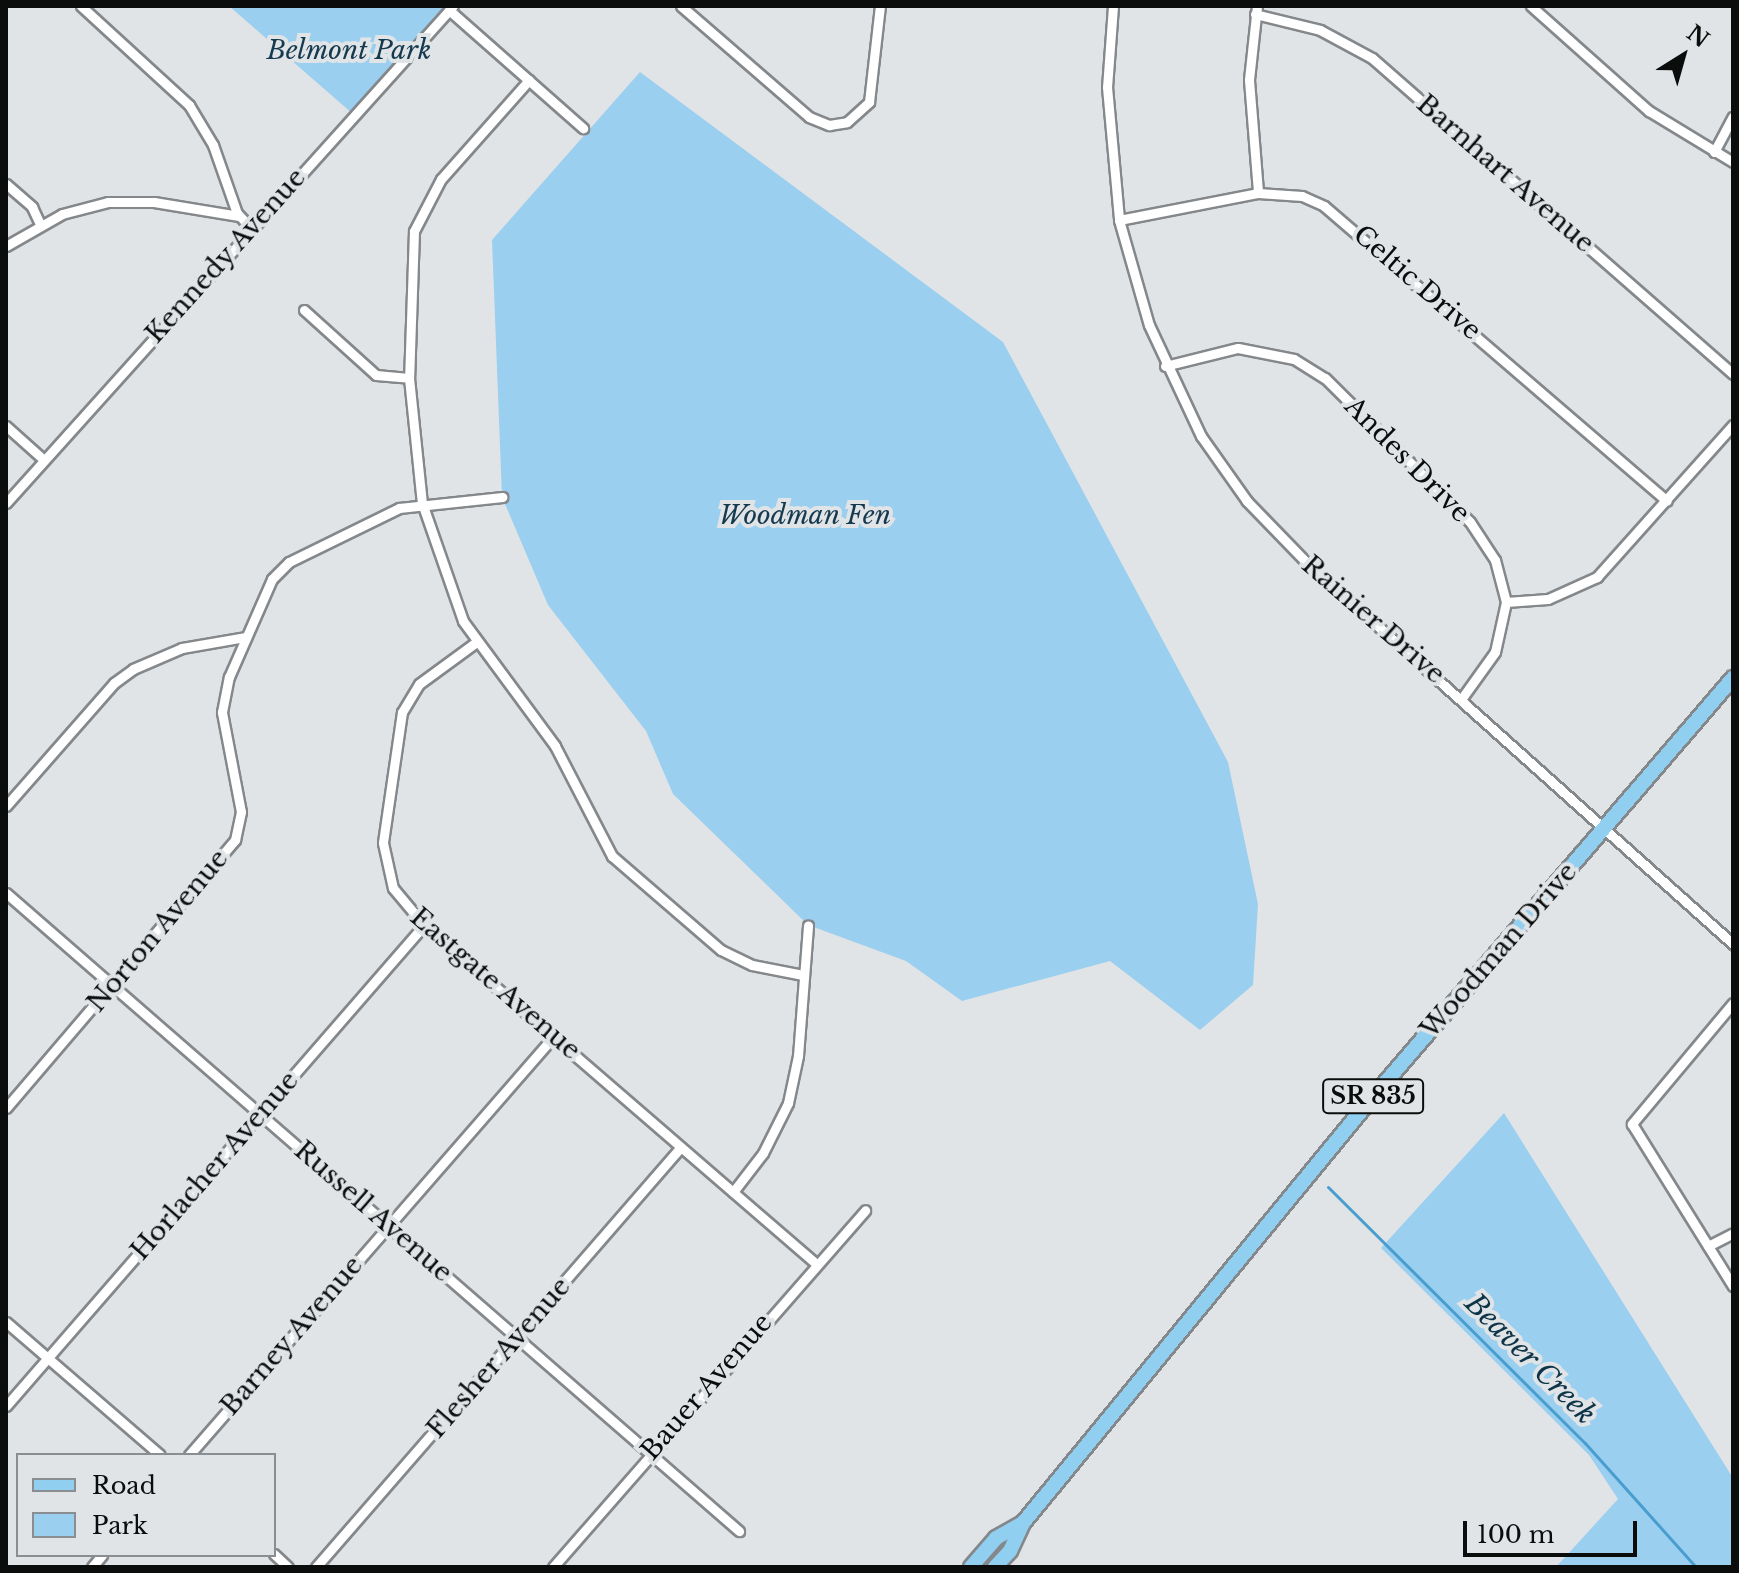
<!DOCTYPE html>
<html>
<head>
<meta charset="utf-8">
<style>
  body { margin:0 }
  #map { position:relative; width:1739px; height:1573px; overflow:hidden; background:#e0e4e7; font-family:"Libre Baskerville",serif }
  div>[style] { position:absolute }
  .green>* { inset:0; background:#9bcfef }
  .stream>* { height:3px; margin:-1.5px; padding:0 1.5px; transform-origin:1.5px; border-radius:1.5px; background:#499ecf }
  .roads { filter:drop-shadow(2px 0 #85888b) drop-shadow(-2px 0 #85888b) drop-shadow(0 2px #85888b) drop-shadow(0 -2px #85888b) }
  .minor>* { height:9px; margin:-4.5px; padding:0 4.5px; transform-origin:4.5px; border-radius:4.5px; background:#fff }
  .primary>* { height:14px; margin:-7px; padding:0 7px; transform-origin:7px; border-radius:7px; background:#91cff1 }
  span { translate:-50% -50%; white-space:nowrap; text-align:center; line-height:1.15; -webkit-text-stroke:8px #e0e4e7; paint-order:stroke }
  .shield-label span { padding:2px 6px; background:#e0e4e7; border:2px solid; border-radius:6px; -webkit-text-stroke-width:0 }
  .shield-label { font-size:24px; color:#0b0d0d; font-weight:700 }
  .park-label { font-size:26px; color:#15394e; font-style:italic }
  .street-label { font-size:26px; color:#0b0d0d }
  .water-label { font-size:28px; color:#0e3448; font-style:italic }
  .frame { position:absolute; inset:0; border:8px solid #0b0d0d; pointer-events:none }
  .legend { position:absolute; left:16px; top:1453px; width:260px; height:104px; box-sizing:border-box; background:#e0e4e7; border:2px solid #8b8e90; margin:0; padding:10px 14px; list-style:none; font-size:24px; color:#0b0d0d }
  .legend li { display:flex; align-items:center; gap:16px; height:40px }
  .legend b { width:40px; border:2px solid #8b8e90 }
  .north { position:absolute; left:1643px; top:16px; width:80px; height:80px; -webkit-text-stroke:6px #e0e4e7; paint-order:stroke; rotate:37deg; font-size:22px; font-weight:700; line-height:32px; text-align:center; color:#0b0d0d }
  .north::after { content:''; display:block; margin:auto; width:28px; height:36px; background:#0b0d0d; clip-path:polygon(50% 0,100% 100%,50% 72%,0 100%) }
  .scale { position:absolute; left:1463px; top:1521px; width:174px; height:36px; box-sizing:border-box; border:4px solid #0b0d0d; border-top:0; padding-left:10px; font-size:24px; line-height:28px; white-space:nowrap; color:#0b0d0d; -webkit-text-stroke:6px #e0e4e7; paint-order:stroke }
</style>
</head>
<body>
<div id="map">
  <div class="green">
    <i style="clip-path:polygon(229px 6px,453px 6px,353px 114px)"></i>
    <i style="clip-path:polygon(640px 72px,1003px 342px,1228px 762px,1258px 904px,1253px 985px,1200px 1030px,1110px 961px,962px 1001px,906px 961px,808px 925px,673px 794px,646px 731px,548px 605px,502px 497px,492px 240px)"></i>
    <i style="clip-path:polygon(1504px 1113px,1733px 1478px,1733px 1567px,1556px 1567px,1618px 1499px,1589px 1455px,1381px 1248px)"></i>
  </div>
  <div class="stream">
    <i style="left:1328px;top:1187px;width:363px;rotate:44.9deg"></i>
    <i style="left:1585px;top:1443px;width:166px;rotate:48.2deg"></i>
  </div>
  <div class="roads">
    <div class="minor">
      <i style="left:81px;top:6px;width:147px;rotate:42.5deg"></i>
      <i style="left:189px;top:105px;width:47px;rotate:59deg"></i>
      <i style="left:213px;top:145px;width:72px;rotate:70.6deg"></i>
      <i style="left:237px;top:213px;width:21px;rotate:47deg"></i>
      <i style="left:681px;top:6px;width:169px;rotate:40.9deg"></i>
      <i style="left:809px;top:117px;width:22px;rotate:22deg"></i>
      <i style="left:829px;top:125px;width:18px;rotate:-9deg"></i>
      <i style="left:847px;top:122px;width:30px;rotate:-42deg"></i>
      <i style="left:869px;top:102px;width:97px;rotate:-83.5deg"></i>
      <i style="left:1113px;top:6px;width:81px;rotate:94.2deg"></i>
      <i style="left:1107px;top:87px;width:134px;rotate:84.8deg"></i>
      <i style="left:1119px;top:220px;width:109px;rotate:74.1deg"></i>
      <i style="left:1149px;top:325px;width:123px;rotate:64.9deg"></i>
      <i style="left:1201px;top:436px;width:80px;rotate:54.7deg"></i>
      <i style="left:1247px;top:501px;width:82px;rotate:46deg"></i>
      <i style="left:1304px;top:560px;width:576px;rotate:41.83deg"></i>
      <i style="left:1257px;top:6px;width:74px;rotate:96.2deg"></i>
      <i style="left:1249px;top:80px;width:113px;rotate:85.4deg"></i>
      <i style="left:1531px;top:6px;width:158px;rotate:41.7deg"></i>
      <i style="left:1649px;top:111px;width:98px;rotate:31.3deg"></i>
      <i style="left:449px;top:10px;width:179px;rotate:41.4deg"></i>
      <i style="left:1255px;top:14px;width:67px;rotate:13.8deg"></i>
      <i style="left:1320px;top:30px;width:59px;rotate:28.3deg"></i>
      <i style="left:1372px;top:58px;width:480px;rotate:41.2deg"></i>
      <i style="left:529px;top:80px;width:132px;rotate:131.6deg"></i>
      <i style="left:441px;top:179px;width:59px;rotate:117.4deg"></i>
      <i style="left:414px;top:231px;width:147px;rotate:91.9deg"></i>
      <i style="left:409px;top:378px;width:126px;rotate:84.1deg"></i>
      <i style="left:422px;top:503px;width:125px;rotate:70.8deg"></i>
      <i style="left:463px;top:621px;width:155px;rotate:53.6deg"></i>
      <i style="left:555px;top:746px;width:124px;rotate:62.6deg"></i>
      <i style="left:612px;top:856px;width:144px;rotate:40.8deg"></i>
      <i style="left:721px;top:950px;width:34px;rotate:26deg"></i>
      <i style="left:752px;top:965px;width:52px;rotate:11.1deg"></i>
      <i style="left:1714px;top:152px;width:40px;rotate:-62deg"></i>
      <i style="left:6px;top:184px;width:35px;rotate:41deg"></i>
      <i style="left:32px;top:207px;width:19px;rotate:65deg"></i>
      <i style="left:1119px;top:220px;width:142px;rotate:-11deg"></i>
      <i style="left:1258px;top:193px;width:44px;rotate:3.9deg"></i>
      <i style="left:1302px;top:196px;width:24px;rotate:24deg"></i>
      <i style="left:1324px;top:206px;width:452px;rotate:40.7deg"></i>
      <i style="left:6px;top:246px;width:64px;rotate:-29.7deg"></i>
      <i style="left:62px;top:214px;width:48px;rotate:-14.6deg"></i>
      <i style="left:108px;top:202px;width:46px"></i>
      <i style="left:154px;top:202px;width:86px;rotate:9.4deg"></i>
      <i style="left:304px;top:310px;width:97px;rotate:42.1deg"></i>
      <i style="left:376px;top:375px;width:33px;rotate:5deg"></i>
      <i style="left:1165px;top:366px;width:75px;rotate:-13.9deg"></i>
      <i style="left:1238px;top:348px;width:57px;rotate:11.1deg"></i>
      <i style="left:1294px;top:359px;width:36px;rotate:32deg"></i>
      <i style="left:1325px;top:378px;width:204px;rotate:44.8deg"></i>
      <i style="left:1470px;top:522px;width:45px;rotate:56.7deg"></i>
      <i style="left:1495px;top:560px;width:43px;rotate:75.3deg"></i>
      <i style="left:1506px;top:602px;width:51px;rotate:102.4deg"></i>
      <i style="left:1495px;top:652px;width:57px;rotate:125.7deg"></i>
      <i style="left:6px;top:426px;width:51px;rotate:41.8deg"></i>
      <i style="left:6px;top:503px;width:668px;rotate:-48.03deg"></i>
      <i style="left:1506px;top:602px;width:42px;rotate:-4.1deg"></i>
      <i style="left:1548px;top:599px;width:54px;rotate:-24.2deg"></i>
      <i style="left:1597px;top:577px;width:204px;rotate:-48.2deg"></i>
      <i style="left:475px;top:643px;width:69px;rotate:143.8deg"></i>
      <i style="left:419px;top:684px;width:33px;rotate:121deg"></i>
      <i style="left:402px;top:712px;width:132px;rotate:98.3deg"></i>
      <i style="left:383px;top:843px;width:46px;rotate:77.5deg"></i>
      <i style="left:393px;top:888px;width:48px;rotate:50deg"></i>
      <i style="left:424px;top:925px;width:515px;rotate:40.83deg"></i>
      <i style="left:6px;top:806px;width:164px;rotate:-48.7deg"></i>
      <i style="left:114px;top:683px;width:24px;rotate:-36deg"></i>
      <i style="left:133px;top:669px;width:53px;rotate:-23.2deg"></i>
      <i style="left:182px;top:648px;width:65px;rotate:-9.8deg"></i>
      <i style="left:6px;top:893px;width:972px;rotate:41.04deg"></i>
      <i style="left:1733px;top:1003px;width:158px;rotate:129.9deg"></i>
      <i style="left:1632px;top:1124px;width:191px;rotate:58.1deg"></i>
      <i style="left:6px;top:1108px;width:353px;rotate:-49.5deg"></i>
      <i style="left:235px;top:840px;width:29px;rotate:-78deg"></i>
      <i style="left:241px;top:812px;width:102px;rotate:-100.8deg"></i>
      <i style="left:222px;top:712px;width:36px;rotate:-79deg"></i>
      <i style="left:229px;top:677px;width:107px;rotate:-66.3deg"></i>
      <i style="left:272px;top:579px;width:24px;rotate:-45deg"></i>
      <i style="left:289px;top:562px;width:123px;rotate:-26.1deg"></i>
      <i style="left:399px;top:508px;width:104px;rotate:-6.1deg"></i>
      <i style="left:733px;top:1192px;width:49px;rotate:-52.4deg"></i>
      <i style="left:763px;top:1153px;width:56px;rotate:-63.4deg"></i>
      <i style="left:788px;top:1103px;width:48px;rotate:-78deg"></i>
      <i style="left:798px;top:1056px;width:131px;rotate:-85.6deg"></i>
      <i style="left:1708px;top:1246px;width:28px;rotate:-27deg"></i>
      <i style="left:6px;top:1322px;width:203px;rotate:40.8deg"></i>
      <i style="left:6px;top:1406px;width:637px;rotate:-49.01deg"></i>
      <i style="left:189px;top:1455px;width:556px;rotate:-48.94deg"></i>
      <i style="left:274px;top:1554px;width:19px;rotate:43deg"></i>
      <i style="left:92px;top:1567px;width:16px;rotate:-50deg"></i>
      <i style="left:316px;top:1567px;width:556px;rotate:-49.01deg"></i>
      <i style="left:553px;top:1567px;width:474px;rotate:-48.8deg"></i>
    </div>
    <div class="primary">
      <i style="left:971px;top:1567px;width:38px;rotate:-49deg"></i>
      <i style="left:996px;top:1538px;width:31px;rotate:-29deg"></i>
      <i style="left:995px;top:1567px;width:22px;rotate:-47deg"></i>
      <i style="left:1010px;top:1551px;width:31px;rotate:-65deg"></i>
      <i style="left:1023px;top:1523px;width:541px;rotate:-50.63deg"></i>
      <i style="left:1366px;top:1105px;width:563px;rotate:-49.32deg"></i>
    </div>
  </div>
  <div class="shield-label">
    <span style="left:1373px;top:1096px">SR 835</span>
  </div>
  <div class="park-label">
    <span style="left:349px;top:51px">Belmont Park</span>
    <span style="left:805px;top:516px">Woodman Fen</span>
  </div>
  <div class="street-label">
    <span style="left:1505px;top:174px;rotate:41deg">Barnhart Avenue</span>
    <span style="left:226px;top:256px;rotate:-48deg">Kennedy Avenue</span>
    <span style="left:1417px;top:283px;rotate:41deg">Celtic Drive</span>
    <span style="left:1407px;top:460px;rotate:45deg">Andes Drive</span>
    <span style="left:1373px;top:620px;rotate:41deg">Rainier Drive</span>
    <span style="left:158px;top:931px;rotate:-50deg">Norton Avenue</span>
    <span style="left:1499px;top:951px;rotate:-49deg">Woodman Drive</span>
    <span style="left:495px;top:984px;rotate:41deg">Eastgate Avenue</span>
    <span style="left:215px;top:1166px;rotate:-49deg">Horlacher Avenue</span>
    <span style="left:373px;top:1212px;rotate:41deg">Russell Avenue</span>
    <span style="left:292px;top:1336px;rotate:-49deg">Barney Avenue</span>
    <span style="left:499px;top:1358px;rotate:-49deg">Flesher Avenue</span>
    <span style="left:707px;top:1387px;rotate:-49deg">Bauer Avenue</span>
  </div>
  <div class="water-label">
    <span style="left:1530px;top:1359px;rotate:45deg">Beaver Creek</span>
  </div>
  <div class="frame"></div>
  <ul class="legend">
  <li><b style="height:10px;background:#91cff1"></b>Road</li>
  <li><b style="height:22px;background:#9bcfef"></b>Park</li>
  </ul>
  <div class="north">N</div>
  <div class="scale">100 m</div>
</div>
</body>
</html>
